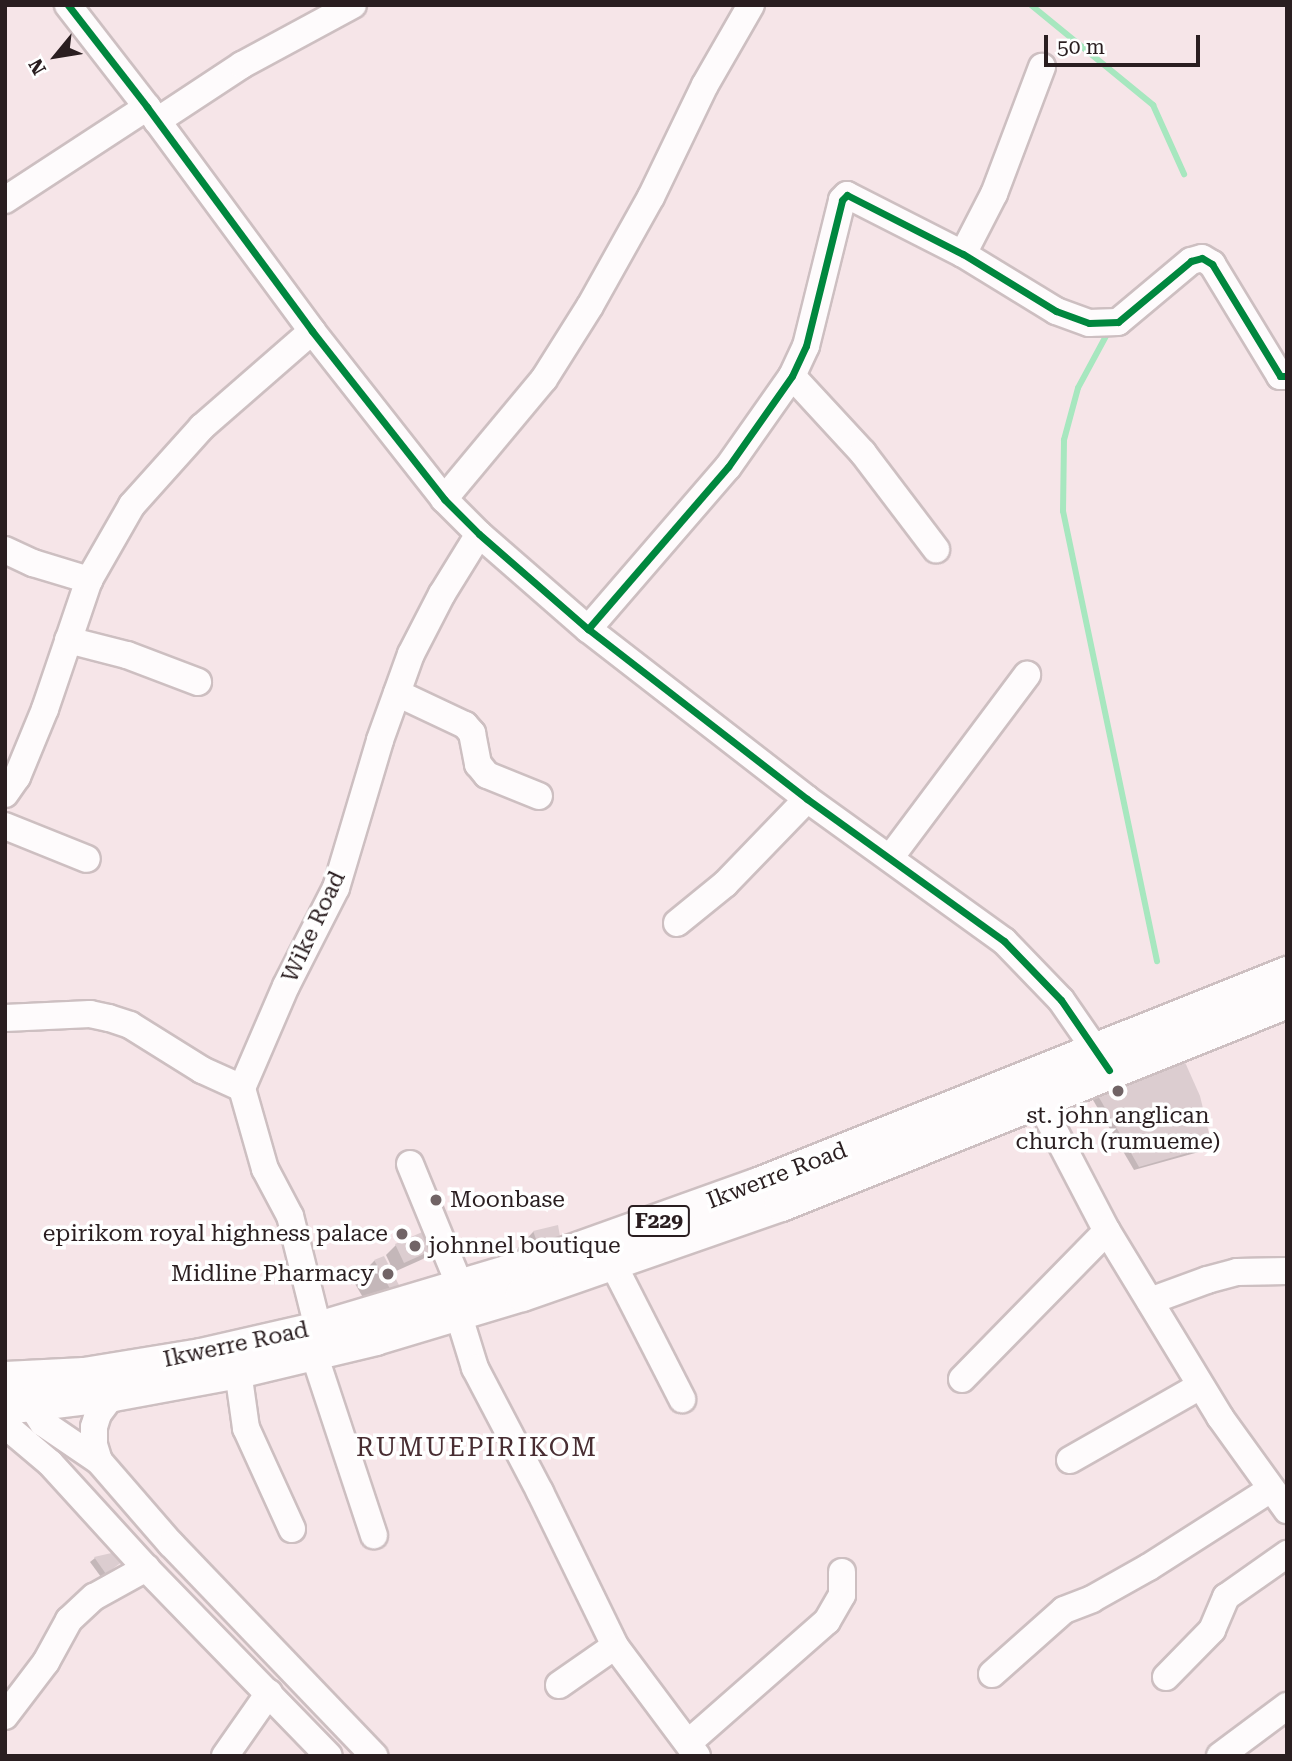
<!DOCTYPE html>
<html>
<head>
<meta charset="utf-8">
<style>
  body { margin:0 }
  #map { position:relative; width:1292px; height:1761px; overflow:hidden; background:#f6e5e8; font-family:"Roboto Serif",serif }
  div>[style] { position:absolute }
  .shadow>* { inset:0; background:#0003 }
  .stream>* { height:6px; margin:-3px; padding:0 3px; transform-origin:3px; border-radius:3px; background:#a7e7bf }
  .building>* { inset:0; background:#dccdd0 }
  .roads { filter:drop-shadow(2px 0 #cdbfc1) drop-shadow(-2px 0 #cdbfc1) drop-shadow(0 2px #cdbfc1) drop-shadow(0 -2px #cdbfc1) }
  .minor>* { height:26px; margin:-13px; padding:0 13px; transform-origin:13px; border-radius:13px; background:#fefbfc }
  .major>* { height:33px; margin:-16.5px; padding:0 16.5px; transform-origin:16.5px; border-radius:16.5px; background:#fefbfc }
  .cycleway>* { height:7px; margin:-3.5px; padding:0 3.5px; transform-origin:3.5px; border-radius:3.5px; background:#00873e }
  .dots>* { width:19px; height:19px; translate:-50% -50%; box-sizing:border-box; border:4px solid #fff; border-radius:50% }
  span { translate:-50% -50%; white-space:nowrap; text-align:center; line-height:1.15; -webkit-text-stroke:7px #fff; paint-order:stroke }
  .shield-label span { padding:2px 5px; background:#fff; border:2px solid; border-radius:5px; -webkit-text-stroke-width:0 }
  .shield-label { font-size:21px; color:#2a1e20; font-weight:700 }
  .street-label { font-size:23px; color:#2a1e20 }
  .poi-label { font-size:23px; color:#2a1e20 }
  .left { translate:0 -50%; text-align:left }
  .right { translate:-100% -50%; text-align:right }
  .quarter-label { font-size:26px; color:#482d32; letter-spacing:2px }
  .frame { position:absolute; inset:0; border:7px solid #2a1e20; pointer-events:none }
  .north { position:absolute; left:21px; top:21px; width:70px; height:70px; -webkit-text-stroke:5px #fff; paint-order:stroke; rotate:240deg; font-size:19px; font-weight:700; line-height:28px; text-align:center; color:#2a1e20 }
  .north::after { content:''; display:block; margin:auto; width:24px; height:32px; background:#2a1e20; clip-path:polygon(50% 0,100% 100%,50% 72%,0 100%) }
  .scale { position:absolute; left:1044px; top:35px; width:156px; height:32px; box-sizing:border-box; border:4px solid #2a1e20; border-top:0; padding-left:9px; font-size:21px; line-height:24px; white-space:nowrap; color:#2a1e20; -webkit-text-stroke:5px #fff; paint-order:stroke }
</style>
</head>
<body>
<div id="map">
  <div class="shadow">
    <i style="clip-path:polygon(1183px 1062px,1210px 1145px,1206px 1150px,1134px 1170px,1093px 1100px)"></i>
    <i style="clip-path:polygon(557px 1227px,525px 1264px,518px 1248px,533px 1232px)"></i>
    <i style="clip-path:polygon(396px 1245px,433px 1249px,423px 1259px,394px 1272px,386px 1255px)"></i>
    <i style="clip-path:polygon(383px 1258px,399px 1288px,372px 1313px,354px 1282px,374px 1261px)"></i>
    <i style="clip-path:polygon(115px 1554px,116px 1565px,101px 1577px,90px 1562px,95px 1558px)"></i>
  </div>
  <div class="stream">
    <i style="left:1031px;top:5px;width:158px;rotate:39.3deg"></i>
    <i style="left:1153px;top:105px;width:76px;rotate:65.8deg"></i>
    <i style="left:1106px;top:336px;width:59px;rotate:118.3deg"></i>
    <i style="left:1078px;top:388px;width:54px;rotate:105.1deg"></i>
    <i style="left:1064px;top:440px;width:71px;rotate:90.8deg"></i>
    <i style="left:1063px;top:511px;width:460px;rotate:78.2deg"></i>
  </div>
  <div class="building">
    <i style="clip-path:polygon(1184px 1060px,1200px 1096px,1212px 1146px,1139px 1167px,1097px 1094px)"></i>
    <i style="clip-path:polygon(558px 1225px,561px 1242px,540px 1250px,533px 1231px)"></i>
    <i style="clip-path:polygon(427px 1230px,435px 1249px,404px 1263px,395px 1244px)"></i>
    <i style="clip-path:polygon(384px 1256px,401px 1289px,393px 1294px,374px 1260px)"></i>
    <i style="clip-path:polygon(116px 1552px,123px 1561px,106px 1574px,94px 1557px)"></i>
  </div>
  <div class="roads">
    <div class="minor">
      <i style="left:68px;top:5px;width:129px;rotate:52.2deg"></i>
      <i style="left:147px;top:107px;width:278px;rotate:53.6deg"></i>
      <i style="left:312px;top:331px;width:214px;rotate:51.8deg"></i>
      <i style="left:444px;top:499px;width:49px;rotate:45deg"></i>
      <i style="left:479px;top:534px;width:145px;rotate:41.1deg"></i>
      <i style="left:588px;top:629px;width:277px;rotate:37.8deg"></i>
      <i style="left:807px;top:799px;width:243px;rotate:35.8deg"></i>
      <i style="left:1004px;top:941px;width:82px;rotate:46deg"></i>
      <i style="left:1061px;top:1000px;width:79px;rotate:55.3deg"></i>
      <i style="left:157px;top:121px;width:102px;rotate:-33.4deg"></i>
      <i style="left:242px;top:65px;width:126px;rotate:-28.4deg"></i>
      <i style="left:5px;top:200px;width:170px;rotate:-33.2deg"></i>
      <i style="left:963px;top:254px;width:68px;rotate:-62.7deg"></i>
      <i style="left:994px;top:194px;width:136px;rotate:-69.3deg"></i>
      <i style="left:792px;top:376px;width:105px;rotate:47.3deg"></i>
      <i style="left:863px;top:453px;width:121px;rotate:52.8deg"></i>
      <i style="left:444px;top:499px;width:156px;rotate:-50.2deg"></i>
      <i style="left:544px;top:379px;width:86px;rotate:-57.8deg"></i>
      <i style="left:590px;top:306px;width:125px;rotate:-60.8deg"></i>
      <i style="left:651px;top:197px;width:124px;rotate:-64.3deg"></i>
      <i style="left:705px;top:85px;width:92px;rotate:-60.1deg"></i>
      <i style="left:5px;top:550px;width:31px;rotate:25deg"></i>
      <i style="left:33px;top:563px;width:59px;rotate:16.9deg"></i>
      <i style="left:588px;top:629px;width:214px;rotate:-49.2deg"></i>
      <i style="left:728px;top:467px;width:111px;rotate:-54.9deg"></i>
      <i style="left:792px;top:376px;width:33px;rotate:-65deg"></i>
      <i style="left:806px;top:346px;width:150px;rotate:-76.1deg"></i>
      <i style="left:842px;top:200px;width:7px;rotate:-45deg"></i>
      <i style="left:847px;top:195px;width:130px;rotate:27deg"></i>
      <i style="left:963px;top:254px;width:109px;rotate:31.5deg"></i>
      <i style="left:1056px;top:311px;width:35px;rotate:20deg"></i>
      <i style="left:1089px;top:323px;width:29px;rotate:-2deg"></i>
      <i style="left:1118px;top:322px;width:95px;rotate:-39.9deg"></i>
      <i style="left:1191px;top:261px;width:11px;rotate:-15deg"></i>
      <i style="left:1202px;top:258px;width:12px;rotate:31deg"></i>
      <i style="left:1212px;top:264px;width:131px;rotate:58.7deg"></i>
      <i style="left:1280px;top:376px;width:7px"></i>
      <i style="left:68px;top:640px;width:61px;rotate:14.3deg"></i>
      <i style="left:127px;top:655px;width:76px;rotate:20.8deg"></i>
      <i style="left:397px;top:693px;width:75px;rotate:25.2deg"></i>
      <i style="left:465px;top:725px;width:11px;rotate:49deg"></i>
      <i style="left:472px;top:733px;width:32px;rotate:79deg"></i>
      <i style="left:478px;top:764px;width:14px;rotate:51deg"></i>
      <i style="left:487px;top:775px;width:56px;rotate:22deg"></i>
      <i style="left:5px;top:794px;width:21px;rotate:-55deg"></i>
      <i style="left:17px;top:777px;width:74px;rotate:-67.6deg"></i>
      <i style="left:45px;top:709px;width:136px;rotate:-71.2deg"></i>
      <i style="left:89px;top:580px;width:86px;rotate:-60.2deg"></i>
      <i style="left:132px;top:505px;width:105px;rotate:-48.1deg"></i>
      <i style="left:202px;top:427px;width:146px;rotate:-41.1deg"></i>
      <i style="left:5px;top:826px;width:88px;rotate:21.9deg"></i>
      <i style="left:890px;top:858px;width:229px;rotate:-53.2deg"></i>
      <i style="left:677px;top:923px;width:62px;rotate:-39.1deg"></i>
      <i style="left:725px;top:884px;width:118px;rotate:-46deg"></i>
      <i style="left:5px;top:1018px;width:85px;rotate:-2.7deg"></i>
      <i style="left:90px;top:1014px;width:19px;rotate:12deg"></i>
      <i style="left:109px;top:1018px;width:22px;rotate:18deg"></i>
      <i style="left:130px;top:1025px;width:85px;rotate:32deg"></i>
      <i style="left:202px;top:1070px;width:44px;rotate:24.2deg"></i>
      <i style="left:1030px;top:1084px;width:166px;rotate:62.4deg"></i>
      <i style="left:1107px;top:1231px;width:218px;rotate:58.7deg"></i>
      <i style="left:1220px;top:1417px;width:115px;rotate:54.2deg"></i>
      <i style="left:410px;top:1164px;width:132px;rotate:67.7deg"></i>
      <i style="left:613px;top:1264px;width:152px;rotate:62.9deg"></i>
      <i style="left:1150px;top:1301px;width:61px;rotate:-20.2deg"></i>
      <i style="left:1207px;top:1280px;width:31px;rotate:-15deg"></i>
      <i style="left:1237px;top:1272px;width:50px;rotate:-1.1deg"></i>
      <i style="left:458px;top:1313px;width:58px;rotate:72.8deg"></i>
      <i style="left:475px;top:1368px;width:140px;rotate:62.3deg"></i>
      <i style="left:540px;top:1492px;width:171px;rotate:64deg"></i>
      <i style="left:615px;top:1646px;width:137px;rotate:53.3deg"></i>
      <i style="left:318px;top:1328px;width:115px;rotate:-104deg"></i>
      <i style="left:290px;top:1216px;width:53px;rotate:-118deg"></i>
      <i style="left:265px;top:1169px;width:84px;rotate:-105.9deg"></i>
      <i style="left:242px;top:1088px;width:111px;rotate:-66.7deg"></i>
      <i style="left:286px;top:986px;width:110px;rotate:-63deg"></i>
      <i style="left:336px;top:888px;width:154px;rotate:-73.4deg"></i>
      <i style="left:380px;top:740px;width:91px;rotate:-70.2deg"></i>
      <i style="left:411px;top:654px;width:68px;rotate:-62.7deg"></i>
      <i style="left:442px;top:594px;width:70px;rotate:-58.3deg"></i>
      <i style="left:314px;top:1354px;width:191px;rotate:71.7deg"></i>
      <i style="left:238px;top:1371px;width:58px;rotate:82deg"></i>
      <i style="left:246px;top:1428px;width:111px;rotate:65.5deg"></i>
      <i style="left:962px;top:1379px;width:207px;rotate:-45.6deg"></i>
      <i style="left:22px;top:1391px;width:38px;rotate:57deg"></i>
      <i style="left:43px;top:1423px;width:68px;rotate:34.2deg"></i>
      <i style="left:99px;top:1461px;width:110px;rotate:49.1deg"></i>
      <i style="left:171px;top:1544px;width:294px;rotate:46.2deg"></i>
      <i style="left:5px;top:1425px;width:59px;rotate:40.2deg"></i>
      <i style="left:50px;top:1463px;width:142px;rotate:47.6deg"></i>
      <i style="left:146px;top:1568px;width:262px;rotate:45.8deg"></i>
      <i style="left:1070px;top:1460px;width:150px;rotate:-29.6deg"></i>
      <i style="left:99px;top:1461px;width:17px;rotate:-107deg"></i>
      <i style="left:94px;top:1445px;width:18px;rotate:-90deg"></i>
      <i style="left:94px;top:1427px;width:14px;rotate:-73deg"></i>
      <i style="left:98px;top:1414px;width:25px;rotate:-53deg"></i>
      <i style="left:992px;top:1674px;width:96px;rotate:-41.6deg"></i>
      <i style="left:1064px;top:1610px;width:30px;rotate:-21deg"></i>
      <i style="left:1092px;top:1599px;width:65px;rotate:-29.3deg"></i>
      <i style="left:1149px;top:1567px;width:145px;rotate:-32.6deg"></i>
      <i style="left:1166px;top:1677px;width:66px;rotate:-45.6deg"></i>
      <i style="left:1212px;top:1630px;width:36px;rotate:-67deg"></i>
      <i style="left:1226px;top:1597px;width:75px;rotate:-35.2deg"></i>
      <i style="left:559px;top:1685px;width:68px;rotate:-34.9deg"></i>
      <i style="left:5px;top:1716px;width:68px;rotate:-52.8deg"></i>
      <i style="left:46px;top:1662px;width:48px;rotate:-61.3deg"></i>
      <i style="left:69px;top:1620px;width:34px;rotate:-43deg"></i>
      <i style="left:94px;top:1597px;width:60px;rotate:-29.1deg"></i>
      <i style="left:688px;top:1743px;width:185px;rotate:-41.3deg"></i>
      <i style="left:827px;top:1621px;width:30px;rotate:-60deg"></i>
      <i style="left:842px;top:1595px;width:23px;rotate:-90deg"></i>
      <i style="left:225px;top:1756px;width:77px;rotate:-55.1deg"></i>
      <i style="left:1220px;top:1756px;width:84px;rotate:-36.7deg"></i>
    </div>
    <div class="major">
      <i style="left:5px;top:1378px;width:79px;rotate:-2.9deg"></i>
      <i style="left:84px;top:1374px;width:118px;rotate:-9.3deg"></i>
      <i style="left:200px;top:1355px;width:121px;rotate:-12.9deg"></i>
      <i style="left:318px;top:1328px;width:235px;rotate:-16.6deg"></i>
      <i style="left:543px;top:1261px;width:228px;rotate:-19.7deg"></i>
      <i style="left:758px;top:1184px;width:570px;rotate:-21.75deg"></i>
      <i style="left:5px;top:1407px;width:109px;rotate:-6.9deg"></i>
      <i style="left:113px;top:1394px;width:127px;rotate:-10.4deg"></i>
      <i style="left:238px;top:1371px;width:141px;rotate:-13.5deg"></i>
      <i style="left:375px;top:1338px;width:153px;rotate:-16.7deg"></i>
      <i style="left:522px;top:1294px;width:274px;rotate:-19.2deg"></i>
      <i style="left:781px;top:1204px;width:545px;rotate:-21.86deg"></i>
    </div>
  </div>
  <div class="cycleway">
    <i style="left:68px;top:5px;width:129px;rotate:52.2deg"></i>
    <i style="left:147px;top:107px;width:278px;rotate:53.6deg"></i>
    <i style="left:312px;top:331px;width:214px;rotate:51.8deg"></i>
    <i style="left:444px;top:499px;width:49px;rotate:45deg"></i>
    <i style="left:479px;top:534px;width:145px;rotate:41.1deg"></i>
    <i style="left:588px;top:629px;width:277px;rotate:37.8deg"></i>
    <i style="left:807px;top:799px;width:243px;rotate:35.8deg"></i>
    <i style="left:1004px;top:941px;width:82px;rotate:46deg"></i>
    <i style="left:1061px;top:1000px;width:85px;rotate:55.6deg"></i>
    <i style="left:588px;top:629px;width:214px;rotate:-49.2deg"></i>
    <i style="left:728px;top:467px;width:111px;rotate:-54.9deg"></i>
    <i style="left:792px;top:376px;width:33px;rotate:-65deg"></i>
    <i style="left:806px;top:346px;width:150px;rotate:-76.1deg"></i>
    <i style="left:842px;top:200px;width:7px;rotate:-45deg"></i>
    <i style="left:847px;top:195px;width:130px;rotate:27deg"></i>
    <i style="left:963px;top:254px;width:109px;rotate:31.5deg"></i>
    <i style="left:1056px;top:311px;width:35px;rotate:20deg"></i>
    <i style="left:1089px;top:323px;width:29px;rotate:-2deg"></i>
    <i style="left:1118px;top:322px;width:95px;rotate:-39.9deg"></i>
    <i style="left:1191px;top:261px;width:11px;rotate:-15deg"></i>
    <i style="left:1202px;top:258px;width:12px;rotate:31deg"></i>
    <i style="left:1212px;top:264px;width:131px;rotate:58.7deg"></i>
    <i style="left:1280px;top:376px;width:7px"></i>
  </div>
  <div class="dots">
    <i style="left:1118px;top:1091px;background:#716466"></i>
    <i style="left:436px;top:1200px;background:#716466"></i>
    <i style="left:402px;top:1234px;background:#716466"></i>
    <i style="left:415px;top:1246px;background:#716466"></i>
    <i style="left:388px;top:1274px;background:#716466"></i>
  </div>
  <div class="shield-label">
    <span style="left:659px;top:1221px">F229</span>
  </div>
  <div class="street-label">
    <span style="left:314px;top:927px;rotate:-65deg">Wike Road</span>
    <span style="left:777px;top:1176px;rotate:-21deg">Ikwerre Road</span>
    <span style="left:236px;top:1345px;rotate:-12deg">Ikwerre Road</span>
  </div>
  <div class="poi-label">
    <span style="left:1118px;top:1129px">st. john anglican<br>church (rumueme)</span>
    <span class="left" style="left:450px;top:1200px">Moonbase</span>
    <span class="right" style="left:388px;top:1234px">epirikom royal highness palace</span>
    <span class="left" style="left:429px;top:1246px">johnnel boutique</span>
    <span class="right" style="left:374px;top:1274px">Midline Pharmacy</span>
  </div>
  <div class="quarter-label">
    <span style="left:477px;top:1448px">RUMUEPIRIKOM</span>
  </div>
  <div class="frame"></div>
  <div class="north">N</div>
  <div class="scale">50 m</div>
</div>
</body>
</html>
